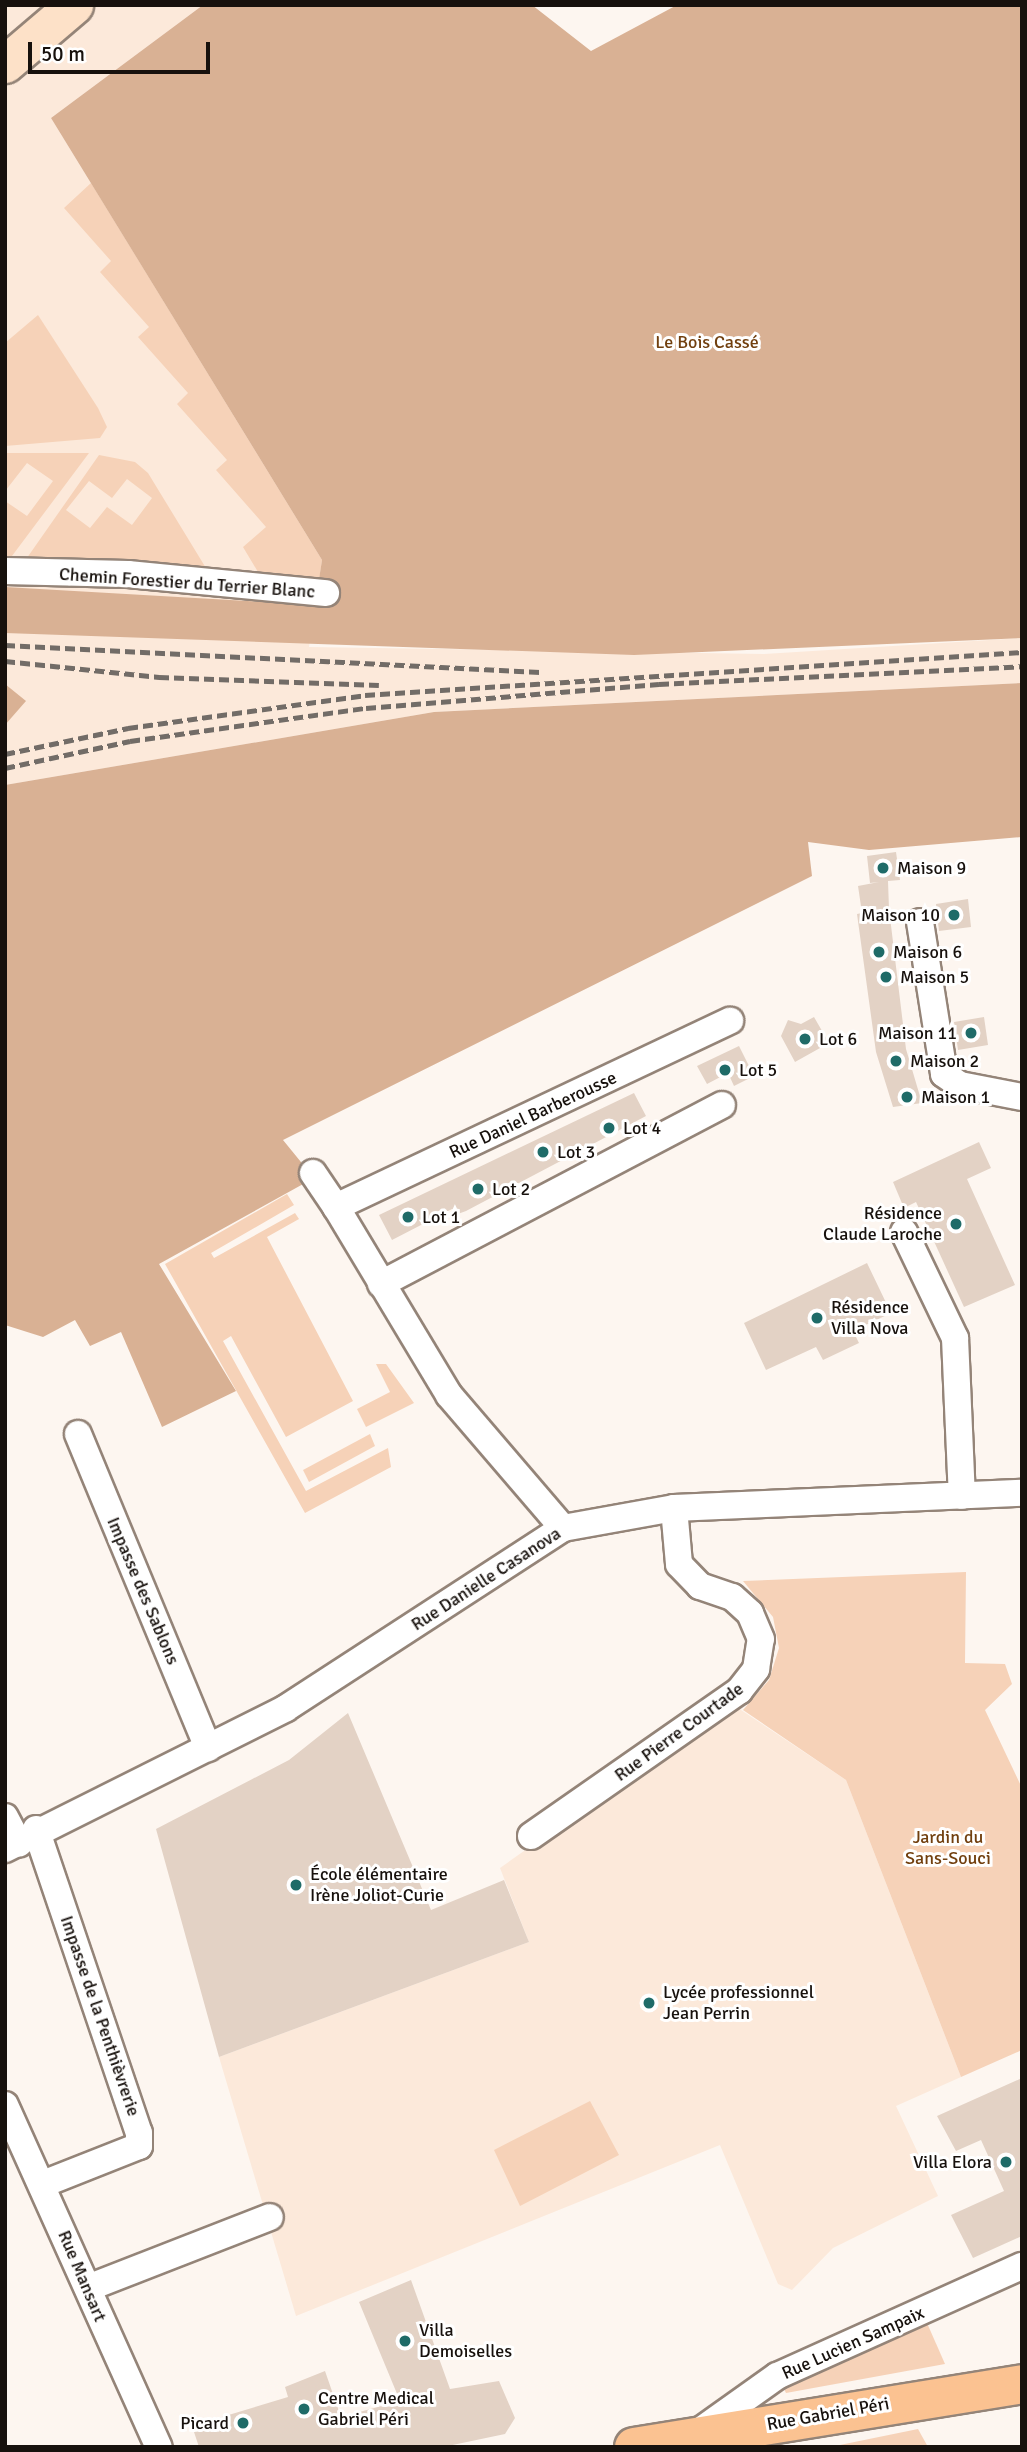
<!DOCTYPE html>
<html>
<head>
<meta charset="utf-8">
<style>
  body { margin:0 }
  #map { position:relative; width:1027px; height:2452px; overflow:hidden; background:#fdf6f0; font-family:Signika,sans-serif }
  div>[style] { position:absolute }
  .built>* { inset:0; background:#fce9da }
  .green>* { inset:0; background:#f6d2b8 }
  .forest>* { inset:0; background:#d9b194 }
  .building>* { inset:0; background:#e3d2c5 }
  .roads { filter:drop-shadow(2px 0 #948478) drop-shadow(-2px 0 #948478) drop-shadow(0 2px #948478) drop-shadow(0 -2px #948478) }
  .street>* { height:26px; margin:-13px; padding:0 13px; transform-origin:13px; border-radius:13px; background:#fff }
  .secondary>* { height:37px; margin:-18.5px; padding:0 18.5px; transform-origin:18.5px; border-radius:18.5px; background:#fde1c8 }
  .primary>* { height:38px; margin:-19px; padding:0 19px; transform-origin:19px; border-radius:19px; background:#fbc291 }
  .rail>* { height:5px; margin-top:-2.5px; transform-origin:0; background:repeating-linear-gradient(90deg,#726c67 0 10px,transparent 0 15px) }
  .dots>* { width:19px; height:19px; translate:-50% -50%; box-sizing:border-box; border:4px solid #fff; border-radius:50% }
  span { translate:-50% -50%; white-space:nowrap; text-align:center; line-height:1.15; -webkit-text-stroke:6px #fff; paint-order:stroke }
  .park-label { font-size:18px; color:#713f0e }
  .street-label { font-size:18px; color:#17110d }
  .poi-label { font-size:18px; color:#17110d }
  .left { translate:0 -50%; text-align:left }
  .right { translate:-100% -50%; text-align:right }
  .frame { position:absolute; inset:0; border:7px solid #17110d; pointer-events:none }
  .scale { position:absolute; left:28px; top:42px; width:182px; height:32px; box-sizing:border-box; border:4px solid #17110d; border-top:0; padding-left:9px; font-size:21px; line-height:24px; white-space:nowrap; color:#17110d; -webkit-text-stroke:5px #fff; paint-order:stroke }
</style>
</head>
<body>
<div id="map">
  <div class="built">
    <i style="clip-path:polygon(5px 5px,203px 5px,51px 118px,322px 560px,309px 647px,764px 654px,1022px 638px,1022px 683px,434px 712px,5px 785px)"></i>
    <i style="clip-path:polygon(732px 1704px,846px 1780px,961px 2077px,896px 2106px,938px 2196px,833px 2248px,792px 2290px,778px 2284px,720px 2145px,296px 2316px,219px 2057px,529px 1942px,500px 1868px)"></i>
  </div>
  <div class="green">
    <i style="clip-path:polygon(91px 183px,322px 560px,319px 580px,261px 577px,243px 547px,266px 527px,216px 470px,227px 460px,177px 404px,188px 393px,138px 337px,149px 327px,100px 272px,111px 261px,64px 208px)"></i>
    <i style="clip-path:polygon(38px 315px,98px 408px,107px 427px,100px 438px,5px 446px,5px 343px)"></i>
    <i style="clip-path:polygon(5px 453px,89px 453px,6px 564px,5px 501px,27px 516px,53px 481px,27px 463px,6px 490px)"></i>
    <i style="clip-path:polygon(evenodd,99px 455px,135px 462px,148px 473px,209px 573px,22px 565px,99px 455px,127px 479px,152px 498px,132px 525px,107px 507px,90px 528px,66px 510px,89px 481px,112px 498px,127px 479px)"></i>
    <i style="clip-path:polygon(287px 1194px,294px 1205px,211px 1253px,214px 1258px,295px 1213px,299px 1219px,267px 1237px,353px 1401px,286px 1437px,231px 1336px,223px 1341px,306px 1491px,388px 1448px,391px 1467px,305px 1513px,165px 1264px)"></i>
    <i style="clip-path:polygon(376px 1364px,386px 1364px,414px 1403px,366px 1427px,357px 1409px,390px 1392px)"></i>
    <i style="clip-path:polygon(370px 1434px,375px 1446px,309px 1482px,303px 1470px)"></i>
    <i style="clip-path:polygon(966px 1572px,965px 1663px,1005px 1664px,1012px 1684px,985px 1710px,1022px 1788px,1022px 2050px,961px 2077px,846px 1780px,743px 1710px,769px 1680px,779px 1648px,773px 1617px,743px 1581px)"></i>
    <i style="clip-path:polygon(590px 2101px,619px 2155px,520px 2206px,494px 2150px)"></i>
    <i style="clip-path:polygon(927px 2323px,945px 2364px,786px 2393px,784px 2389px)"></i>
    <i style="clip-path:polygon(918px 2429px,928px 2447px,830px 2447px)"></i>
  </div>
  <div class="forest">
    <i style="clip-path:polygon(203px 5px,532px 5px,591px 51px,677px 5px,1022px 5px,1022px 638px,634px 655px,5px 633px,5px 587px,315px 605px,322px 560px,51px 118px)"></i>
    <i style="clip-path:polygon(1022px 683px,1022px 837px,869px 850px,808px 842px,812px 876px,283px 1140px,314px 1178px,159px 1264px,236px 1391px,162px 1427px,121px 1332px,90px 1346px,75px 1320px,43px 1337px,5px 1325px,5px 785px,434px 712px)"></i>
    <i style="clip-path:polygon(5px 684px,26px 701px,5px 725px)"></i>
  </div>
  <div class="building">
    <i style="clip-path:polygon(896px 852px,900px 880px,888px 881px,889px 909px,906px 1049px,922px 1103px,893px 1107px,876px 1052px,857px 914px,862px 913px,858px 886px,879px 882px,870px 883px,867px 856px)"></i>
    <i style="clip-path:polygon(968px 899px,971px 927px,939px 931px,936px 904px)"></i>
    <i style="clip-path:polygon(814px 1017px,829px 1043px,795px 1062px,781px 1036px,788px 1020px,801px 1024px)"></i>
    <i style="clip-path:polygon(984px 1017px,988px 1045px,958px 1050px,954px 1022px)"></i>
    <i style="clip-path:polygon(739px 1046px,754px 1076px,734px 1086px,728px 1073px,707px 1084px,697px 1066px)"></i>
    <i style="clip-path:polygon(634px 1093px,646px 1116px,466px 1211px,455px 1215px,452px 1209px,392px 1240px,379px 1215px)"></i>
    <i style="clip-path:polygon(979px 1142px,991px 1168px,967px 1179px,1015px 1285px,964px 1307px,916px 1202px,904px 1208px,893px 1182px)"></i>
    <i style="clip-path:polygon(867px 1263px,891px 1313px,853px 1331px,859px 1343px,823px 1360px,816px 1347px,766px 1370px,744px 1323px)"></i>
    <i style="clip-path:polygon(348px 1713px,431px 1910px,504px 1880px,529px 1942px,219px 2057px,156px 1829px,289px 1760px)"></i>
    <i style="clip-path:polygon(1022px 2078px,1022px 2236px,973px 2258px,951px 2215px,1004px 2191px,981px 2140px,956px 2151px,937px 2116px)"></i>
    <i style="clip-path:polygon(411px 2280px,450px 2389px,499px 2381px,515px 2418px,505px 2434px,443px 2447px,199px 2447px,192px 2426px,288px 2397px,285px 2387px,325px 2371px,341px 2417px,400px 2401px,359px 2302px)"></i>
  </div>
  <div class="roads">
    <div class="street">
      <i style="left:5px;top:571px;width:123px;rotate:1.4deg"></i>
      <i style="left:128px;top:574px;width:199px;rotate:5.5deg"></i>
      <i style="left:920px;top:922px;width:154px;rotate:81deg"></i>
      <i style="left:944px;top:1074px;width:19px;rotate:35deg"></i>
      <i style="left:960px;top:1085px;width:63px;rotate:11deg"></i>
      <i style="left:313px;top:1173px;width:41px;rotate:55.9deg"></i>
      <i style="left:904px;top:1232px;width:118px;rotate:64.3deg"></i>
      <i style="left:955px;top:1338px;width:158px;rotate:87.5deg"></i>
      <i style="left:381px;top:1284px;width:385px;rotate:-27.7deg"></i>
      <i style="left:78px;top:1434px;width:340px;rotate:67.5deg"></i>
      <i style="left:563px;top:1528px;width:175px;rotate:-130.6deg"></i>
      <i style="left:449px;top:1395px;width:219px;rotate:-121deg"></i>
      <i style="left:336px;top:1207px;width:436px;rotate:-25.3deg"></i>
      <i style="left:5px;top:1817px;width:30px;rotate:62deg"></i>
      <i style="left:36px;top:1829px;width:321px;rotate:71.3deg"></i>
      <i style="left:139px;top:2133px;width:13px;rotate:90deg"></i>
      <i style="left:139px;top:2146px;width:103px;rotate:158.4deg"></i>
      <i style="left:531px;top:1836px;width:254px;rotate:-34.9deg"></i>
      <i style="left:739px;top:1691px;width:28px;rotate:-52deg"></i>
      <i style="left:756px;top:1669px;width:30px;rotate:-81deg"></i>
      <i style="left:761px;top:1639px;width:28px;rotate:-113deg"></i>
      <i style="left:750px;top:1613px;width:24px;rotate:-138deg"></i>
      <i style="left:732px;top:1597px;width:34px;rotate:-161deg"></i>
      <i style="left:700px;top:1586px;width:30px;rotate:-134deg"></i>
      <i style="left:679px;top:1564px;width:56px;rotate:-95.1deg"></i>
      <i style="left:5px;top:1849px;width:314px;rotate:-26.6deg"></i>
      <i style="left:286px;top:1708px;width:330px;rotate:-33deg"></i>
      <i style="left:563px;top:1528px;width:113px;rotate:-10.2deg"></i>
      <i style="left:674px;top:1508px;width:348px;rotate:-2.5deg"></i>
      <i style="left:5px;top:2105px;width:375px;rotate:65.8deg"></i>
      <i style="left:88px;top:2288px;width:195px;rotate:-21.3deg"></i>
      <i style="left:694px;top:2435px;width:102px;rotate:-35.4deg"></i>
      <i style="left:777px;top:2376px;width:269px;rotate:-24.2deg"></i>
    </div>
    <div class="secondary">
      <i style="left:5px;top:64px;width:91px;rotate:-40.5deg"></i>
    </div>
    <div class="primary">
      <i style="left:634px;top:2447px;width:393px;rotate:-9.2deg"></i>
    </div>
  </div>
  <div class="rail">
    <i style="left:5px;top:645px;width:536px;rotate:2.89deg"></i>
    <i style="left:5px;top:661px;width:155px;rotate:5.9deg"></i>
    <i style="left:159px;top:677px;width:220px;rotate:2.1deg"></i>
    <i style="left:5px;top:754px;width:126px;rotate:-11.9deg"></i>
    <i style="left:128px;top:728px;width:239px;rotate:-7.9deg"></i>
    <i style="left:365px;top:695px;width:658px;rotate:-3.74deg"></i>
    <i style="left:5px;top:768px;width:128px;rotate:-12.2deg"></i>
    <i style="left:130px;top:741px;width:238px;rotate:-8deg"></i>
    <i style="left:366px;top:708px;width:294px;rotate:-4.7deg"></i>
    <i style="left:659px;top:684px;width:363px;rotate:-2.8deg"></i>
  </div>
  <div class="dots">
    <i style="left:883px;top:868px;background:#1f6b68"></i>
    <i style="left:954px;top:915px;background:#1f6b68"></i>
    <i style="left:879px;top:952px;background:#1f6b68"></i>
    <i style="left:886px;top:977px;background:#1f6b68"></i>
    <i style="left:971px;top:1033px;background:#1f6b68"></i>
    <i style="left:805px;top:1039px;background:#1f6b68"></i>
    <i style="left:896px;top:1061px;background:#1f6b68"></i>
    <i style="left:725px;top:1070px;background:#1f6b68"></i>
    <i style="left:907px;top:1097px;background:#1f6b68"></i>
    <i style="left:609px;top:1128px;background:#1f6b68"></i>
    <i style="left:543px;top:1152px;background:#1f6b68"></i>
    <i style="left:478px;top:1189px;background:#1f6b68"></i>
    <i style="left:408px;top:1217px;background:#1f6b68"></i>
    <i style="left:956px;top:1224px;background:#1f6b68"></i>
    <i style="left:817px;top:1318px;background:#1f6b68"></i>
    <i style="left:296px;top:1885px;background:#1f6b68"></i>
    <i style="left:649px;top:2003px;background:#1f6b68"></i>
    <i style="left:1006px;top:2162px;background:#1f6b68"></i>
    <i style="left:405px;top:2341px;background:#1f6b68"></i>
    <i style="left:304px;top:2409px;background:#1f6b68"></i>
    <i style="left:243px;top:2423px;background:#1f6b68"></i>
  </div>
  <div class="park-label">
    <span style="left:707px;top:342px">Le Bois Cassé</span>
    <span style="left:948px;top:1848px">Jardin du<br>Sans-Souci</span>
  </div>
  <div class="street-label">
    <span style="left:187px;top:583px;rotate:4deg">Chemin Forestier du Terrier Blanc</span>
    <span style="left:533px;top:1115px;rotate:-25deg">Rue Daniel Barberousse</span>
    <span style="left:486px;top:1579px;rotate:-33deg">Rue Danielle Casanova</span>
    <span style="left:143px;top:1591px;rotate:67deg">Impasse des Sablons</span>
    <span style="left:679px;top:1732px;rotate:-36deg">Rue Pierre Courtade</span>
    <span style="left:100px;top:2016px;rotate:71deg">Impasse de la Penthièvrerie</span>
    <span style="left:82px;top:2276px;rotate:67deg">Rue Mansart</span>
    <span style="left:853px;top:2343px;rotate:-24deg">Rue Lucien Sampaix</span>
    <span style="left:828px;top:2414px;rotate:-10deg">Rue Gabriel Péri</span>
  </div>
  <div class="poi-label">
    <span class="left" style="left:897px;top:868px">Maison 9</span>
    <span class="right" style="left:940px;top:915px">Maison 10</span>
    <span class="left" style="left:893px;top:952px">Maison 6</span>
    <span class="left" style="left:900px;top:977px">Maison 5</span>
    <span class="right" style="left:957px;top:1033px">Maison 11</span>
    <span class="left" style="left:819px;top:1039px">Lot 6</span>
    <span class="left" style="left:910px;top:1061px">Maison 2</span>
    <span class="left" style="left:739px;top:1070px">Lot 5</span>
    <span class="left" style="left:921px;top:1097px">Maison 1</span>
    <span class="left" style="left:623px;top:1128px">Lot 4</span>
    <span class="left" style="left:557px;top:1152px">Lot 3</span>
    <span class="left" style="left:492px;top:1189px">Lot 2</span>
    <span class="right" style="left:942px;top:1224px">Résidence<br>Claude Laroche</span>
    <span class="left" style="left:422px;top:1217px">Lot 1</span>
    <span class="left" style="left:831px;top:1318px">Résidence<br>Villa Nova</span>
    <span class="left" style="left:310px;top:1885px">École élémentaire<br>Irène Joliot-Curie</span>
    <span class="left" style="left:663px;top:2003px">Lycée professionnel<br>Jean Perrin</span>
    <span class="right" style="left:992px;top:2162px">Villa Elora</span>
    <span class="left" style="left:419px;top:2341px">Villa<br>Demoiselles</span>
    <span class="left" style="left:318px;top:2409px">Centre Medical<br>Gabriel Péri</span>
    <span class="right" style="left:229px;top:2423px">Picard</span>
  </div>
  <div class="frame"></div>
  <div class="scale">50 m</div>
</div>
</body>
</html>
